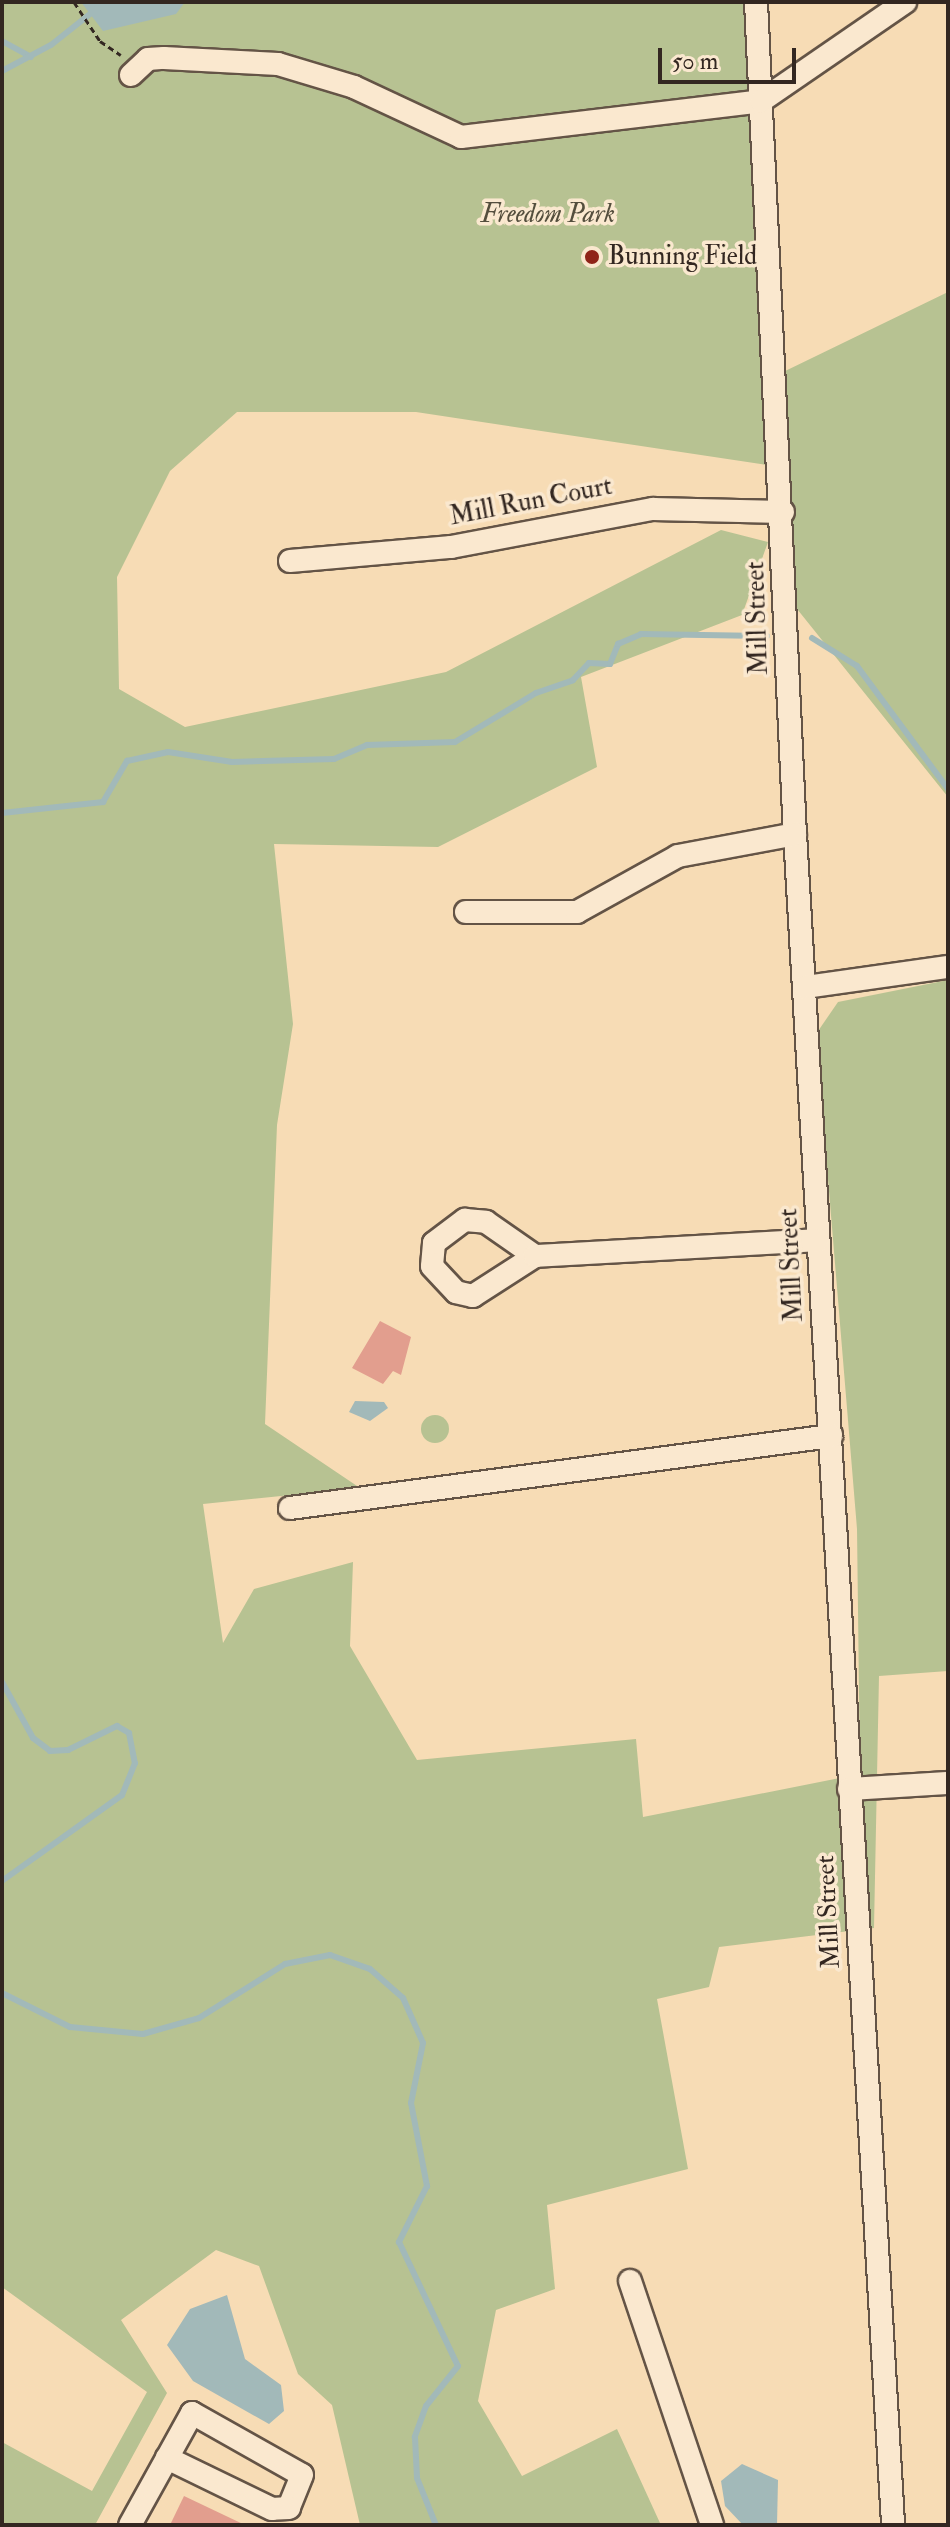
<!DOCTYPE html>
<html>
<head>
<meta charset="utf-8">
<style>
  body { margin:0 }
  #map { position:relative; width:950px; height:2527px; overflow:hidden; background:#f7dcb5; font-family:"IM FELL Double Pica",serif }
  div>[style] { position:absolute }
  .green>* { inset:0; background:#b7c292 }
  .round { border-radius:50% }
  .water>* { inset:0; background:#a2b9b9 }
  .stream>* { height:6px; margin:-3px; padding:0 3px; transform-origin:3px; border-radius:3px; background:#a2b9b9 }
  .building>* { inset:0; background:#e29e8e }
  .path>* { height:3px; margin-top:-1.5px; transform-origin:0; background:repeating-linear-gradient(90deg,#332721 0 6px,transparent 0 10px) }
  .roads { filter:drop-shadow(2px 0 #645446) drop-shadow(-2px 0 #645446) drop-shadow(0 2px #645446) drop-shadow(0 -2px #645446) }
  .minor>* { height:22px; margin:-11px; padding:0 11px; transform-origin:11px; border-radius:11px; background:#fae8cf }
  .dots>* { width:22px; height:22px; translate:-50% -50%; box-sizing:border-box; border:4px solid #fae8cf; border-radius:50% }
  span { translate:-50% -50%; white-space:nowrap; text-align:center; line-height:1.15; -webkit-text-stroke:7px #fae8cf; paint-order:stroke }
  .park-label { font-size:26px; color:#544e3d; font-style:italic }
  .poi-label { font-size:26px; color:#332721 }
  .left { translate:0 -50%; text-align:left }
  .street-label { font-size:26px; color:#332721 }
  .frame { position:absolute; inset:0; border:4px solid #332721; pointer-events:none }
  .scale { position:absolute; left:658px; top:48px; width:138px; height:36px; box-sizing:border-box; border:4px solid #332721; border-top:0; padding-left:10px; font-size:24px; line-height:28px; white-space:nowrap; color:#332721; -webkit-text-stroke:6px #fae8cf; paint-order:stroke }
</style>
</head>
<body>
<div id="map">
  <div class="green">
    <i style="clip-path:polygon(2px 2px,749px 2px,779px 374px,948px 292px,948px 797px,781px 589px,774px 466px,416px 412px,237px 412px,170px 471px,117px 577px,119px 689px,185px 727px,446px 672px,721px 530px,768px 542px,742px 615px,581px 677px,597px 767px,438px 847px,274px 844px,293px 1024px,277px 1125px,265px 1424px,360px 1488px,203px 1504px,223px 1643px,254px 1589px,353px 1562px,350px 1646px,417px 1760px,636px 1739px,643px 1817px,860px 1774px,857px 1529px,816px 1034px,838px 1002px,948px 980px,948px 1671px,879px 1676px,874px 1928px,719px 1947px,709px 1987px,657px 1999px,688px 2169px,547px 2205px,555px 2289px,496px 2310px,478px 2401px,522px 2476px,617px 2429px,660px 2523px,654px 2525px,360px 2525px,332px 2405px,298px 2374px,259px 2266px,216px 2250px,121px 2320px,167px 2393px,95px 2525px,2px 2525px,2px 2442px,92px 2491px,147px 2392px,2px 2287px)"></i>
    <i class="round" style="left:421px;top:1415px;width:28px;height:28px"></i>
  </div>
  <div class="water">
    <i style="clip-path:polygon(81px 2px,185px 2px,176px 14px,103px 31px)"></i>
    <i style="clip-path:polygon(355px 1401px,384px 1402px,388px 1408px,370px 1421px,349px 1412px)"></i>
    <i style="clip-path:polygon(227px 2295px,245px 2359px,281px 2385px,284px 2411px,269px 2424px,193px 2381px,167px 2345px,190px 2309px)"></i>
    <i style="clip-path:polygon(742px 2464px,778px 2480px,777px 2525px,743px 2525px,725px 2506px,721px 2481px)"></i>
  </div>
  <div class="stream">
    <i style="left:2px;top:41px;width:33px;rotate:29deg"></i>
    <i style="left:2px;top:71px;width:55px;rotate:-28deg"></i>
    <i style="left:51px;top:45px;width:69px;rotate:-38.5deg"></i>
    <i style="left:812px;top:638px;width:53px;rotate:31.9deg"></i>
    <i style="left:857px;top:666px;width:153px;rotate:53.5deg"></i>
    <i style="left:2px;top:813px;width:102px;rotate:-6.2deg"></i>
    <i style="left:103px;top:802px;width:48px;rotate:-59.7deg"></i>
    <i style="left:127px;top:761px;width:42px;rotate:-12.4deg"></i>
    <i style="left:168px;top:752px;width:65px;rotate:8.9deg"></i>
    <i style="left:232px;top:762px;width:102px;rotate:-1.7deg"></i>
    <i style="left:334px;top:759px;width:36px;rotate:-23deg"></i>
    <i style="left:367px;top:745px;width:88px;rotate:-2deg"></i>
    <i style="left:455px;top:742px;width:95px;rotate:-31.2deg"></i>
    <i style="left:536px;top:693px;width:39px;rotate:-19deg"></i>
    <i style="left:573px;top:680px;width:23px;rotate:-47deg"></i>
    <i style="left:589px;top:663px;width:21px;rotate:3deg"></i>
    <i style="left:610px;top:664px;width:22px;rotate:-68deg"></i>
    <i style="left:618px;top:644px;width:25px;rotate:-23deg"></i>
    <i style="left:641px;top:634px;width:126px;rotate:0.9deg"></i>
    <i style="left:2px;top:1682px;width:64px;rotate:61deg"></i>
    <i style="left:33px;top:1738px;width:21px;rotate:37deg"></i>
    <i style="left:50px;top:1751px;width:18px;rotate:-3deg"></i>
    <i style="left:68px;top:1750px;width:55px;rotate:-26.1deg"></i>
    <i style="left:117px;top:1726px;width:14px;rotate:30deg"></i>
    <i style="left:129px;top:1733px;width:31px;rotate:79deg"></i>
    <i style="left:135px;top:1763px;width:35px;rotate:112deg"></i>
    <i style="left:122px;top:1795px;width:148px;rotate:144.4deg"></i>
    <i style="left:2px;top:1993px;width:76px;rotate:26.6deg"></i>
    <i style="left:70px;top:2027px;width:73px;rotate:5.5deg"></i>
    <i style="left:143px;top:2034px;width:58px;rotate:-15.9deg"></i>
    <i style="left:199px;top:2018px;width:102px;rotate:-32.1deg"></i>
    <i style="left:285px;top:1964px;width:46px;rotate:-11.3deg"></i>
    <i style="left:330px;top:1955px;width:42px;rotate:19.3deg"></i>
    <i style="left:370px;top:1969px;width:44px;rotate:41.3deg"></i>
    <i style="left:403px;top:1998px;width:49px;rotate:66deg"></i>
    <i style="left:423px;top:2043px;width:61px;rotate:101.3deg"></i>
    <i style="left:411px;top:2103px;width:85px;rotate:79.1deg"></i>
    <i style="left:427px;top:2186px;width:63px;rotate:116.6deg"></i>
    <i style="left:399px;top:2242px;width:137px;rotate:64.6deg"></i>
    <i style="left:458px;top:2366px;width:51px;rotate:128.7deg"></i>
    <i style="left:426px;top:2406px;width:33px;rotate:110deg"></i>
    <i style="left:415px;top:2437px;width:41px;rotate:87.2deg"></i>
    <i style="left:417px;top:2478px;width:51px;rotate:68deg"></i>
  </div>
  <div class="building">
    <i style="clip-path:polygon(380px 1321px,411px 1337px,401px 1375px,393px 1371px,383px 1384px,352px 1368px)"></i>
    <i style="clip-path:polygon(184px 2496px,245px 2525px,170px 2525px)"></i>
  </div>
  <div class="path">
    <i style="left:74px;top:2px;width:47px;rotate:56.3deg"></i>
    <i style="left:100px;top:41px;width:25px;rotate:34deg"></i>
  </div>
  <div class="roads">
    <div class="minor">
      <i style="left:756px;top:2px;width:833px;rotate:87.32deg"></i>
      <i style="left:795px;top:834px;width:1694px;rotate:86.68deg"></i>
      <i style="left:131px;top:75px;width:23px;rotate:-43deg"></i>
      <i style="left:148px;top:59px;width:16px;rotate:-4deg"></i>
      <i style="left:164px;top:58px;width:114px;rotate:3deg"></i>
      <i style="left:278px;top:64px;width:79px;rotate:16.8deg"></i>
      <i style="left:354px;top:87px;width:118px;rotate:25deg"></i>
      <i style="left:461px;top:137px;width:302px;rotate:-6.8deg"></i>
      <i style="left:761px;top:101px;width:175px;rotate:-34.5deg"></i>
      <i style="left:290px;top:561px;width:162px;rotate:-5deg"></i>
      <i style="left:451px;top:547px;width:206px;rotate:-10.7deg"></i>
      <i style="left:653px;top:509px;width:130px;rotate:1.3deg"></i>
      <i style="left:466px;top:912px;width:111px"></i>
      <i style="left:577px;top:912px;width:115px;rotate:-29deg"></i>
      <i style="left:678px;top:856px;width:119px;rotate:-10.6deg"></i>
      <i style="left:805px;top:987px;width:144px;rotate:-8deg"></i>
      <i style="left:535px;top:1256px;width:74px;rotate:147.2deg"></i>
      <i style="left:473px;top:1296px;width:17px;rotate:-167deg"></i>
      <i style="left:456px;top:1292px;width:35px;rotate:-133deg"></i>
      <i style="left:432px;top:1266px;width:23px;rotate:-85deg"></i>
      <i style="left:434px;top:1243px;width:39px;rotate:-37deg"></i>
      <i style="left:465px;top:1220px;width:21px;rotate:5deg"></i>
      <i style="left:486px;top:1222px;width:60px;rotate:34.8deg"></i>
      <i style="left:535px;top:1256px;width:283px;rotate:-3.2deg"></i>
      <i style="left:290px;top:1508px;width:546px;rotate:-7.58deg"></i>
      <i style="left:849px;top:1789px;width:99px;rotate:-3.5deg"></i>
      <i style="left:630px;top:2281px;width:257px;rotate:71.4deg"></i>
      <i style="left:130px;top:2525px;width:128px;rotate:-61deg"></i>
      <i style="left:192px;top:2413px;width:126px;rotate:29.4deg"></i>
      <i style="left:302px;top:2475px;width:35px;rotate:112deg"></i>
      <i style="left:289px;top:2508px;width:17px;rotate:177deg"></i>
      <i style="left:272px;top:2509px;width:117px;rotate:-154.1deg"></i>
    </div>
  </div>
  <div class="dots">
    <i style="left:592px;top:257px;background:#8f2418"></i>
  </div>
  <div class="park-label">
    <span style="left:548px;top:215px">Freedom Park</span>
  </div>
  <div class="poi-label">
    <span class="left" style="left:608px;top:257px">Bunning Field</span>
  </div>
  <div class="street-label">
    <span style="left:531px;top:502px;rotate:-11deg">Mill Run Court</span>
    <span style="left:758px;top:618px;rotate:-92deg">Mill Street</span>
    <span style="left:792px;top:1265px;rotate:-93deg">Mill Street</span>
    <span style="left:829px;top:1912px;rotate:-93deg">Mill Street</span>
  </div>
  <div class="frame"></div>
  <div class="scale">50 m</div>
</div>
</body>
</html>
